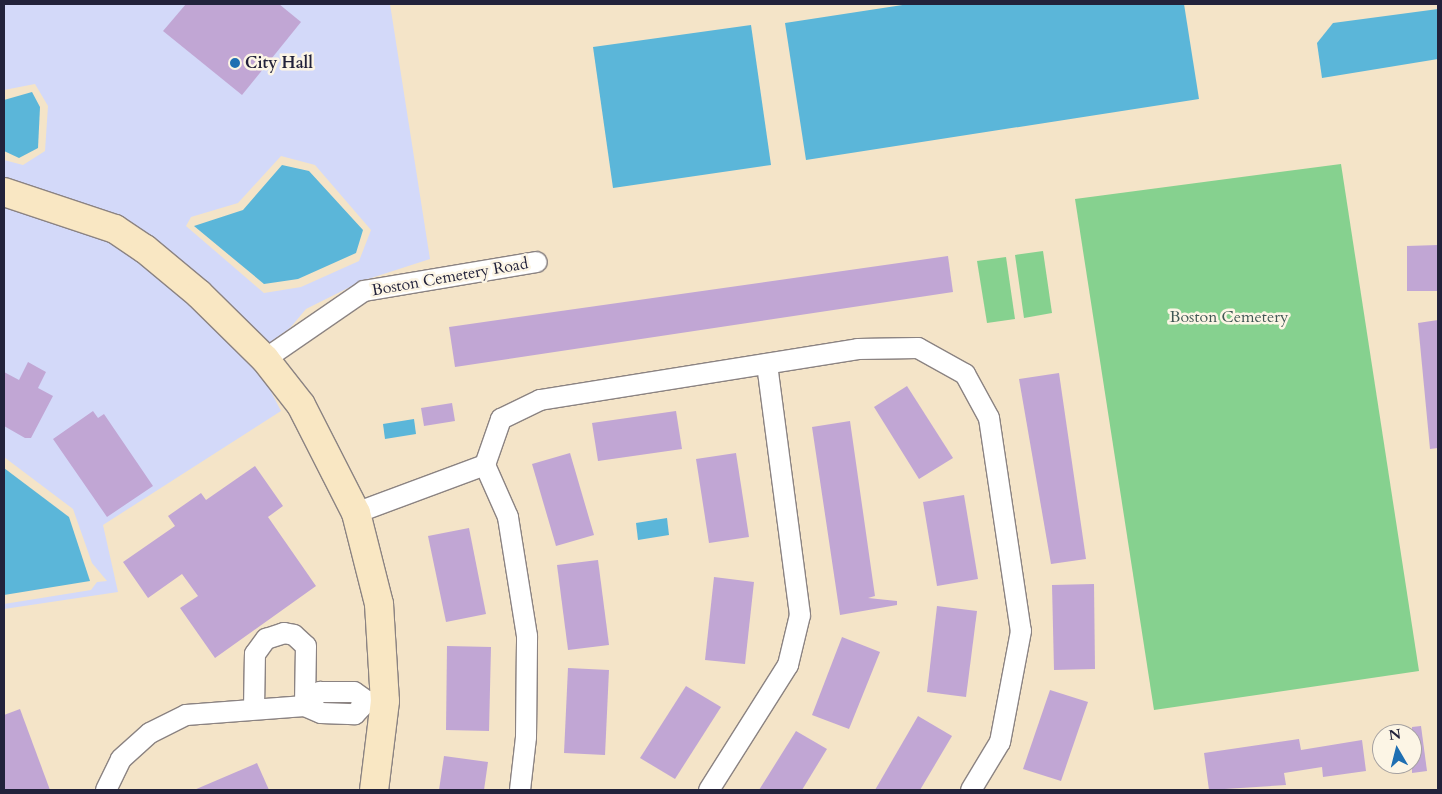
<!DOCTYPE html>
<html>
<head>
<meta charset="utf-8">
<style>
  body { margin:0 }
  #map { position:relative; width:1442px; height:794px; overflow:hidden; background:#f4e4c8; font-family:Cardo,serif }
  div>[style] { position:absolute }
  .built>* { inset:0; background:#d3d9f9 }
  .green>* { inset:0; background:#86d18f }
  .water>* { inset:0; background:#5bb6d9 }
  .building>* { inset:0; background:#c1a6d4 }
  .roads { filter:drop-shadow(1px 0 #8b8382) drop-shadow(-1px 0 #8b8382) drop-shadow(0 1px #8b8382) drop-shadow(0 -1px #8b8382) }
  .street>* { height:20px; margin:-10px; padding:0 10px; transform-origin:10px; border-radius:10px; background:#fff }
  .secondary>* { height:28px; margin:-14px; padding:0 14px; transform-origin:14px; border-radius:14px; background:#f9e7c3 }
  .dots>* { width:14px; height:14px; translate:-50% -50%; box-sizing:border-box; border:2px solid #fcf5e5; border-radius:50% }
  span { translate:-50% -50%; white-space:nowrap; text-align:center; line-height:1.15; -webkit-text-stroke:5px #fcf5e5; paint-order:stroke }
  .poi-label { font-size:16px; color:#22223b; font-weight:700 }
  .left { translate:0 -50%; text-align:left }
  .street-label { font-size:16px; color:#22223b }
  .park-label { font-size:16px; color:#405754 }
  .frame { position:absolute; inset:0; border:5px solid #22223b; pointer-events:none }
  .north { position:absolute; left:1372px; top:724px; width:50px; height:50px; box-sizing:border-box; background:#fcf5e5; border:1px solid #a5a1a1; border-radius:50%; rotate:352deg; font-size:14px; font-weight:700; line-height:20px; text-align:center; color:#22223b }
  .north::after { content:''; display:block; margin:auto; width:18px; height:22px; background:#1f6fb2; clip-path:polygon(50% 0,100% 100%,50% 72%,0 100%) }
</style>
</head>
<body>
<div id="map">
  <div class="built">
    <i style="clip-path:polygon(evenodd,4px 4px,390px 4px,430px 259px,362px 281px,306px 309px,290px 328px,265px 346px,205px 285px,4px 182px,4px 160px,23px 165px,45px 151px,48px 106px,35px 84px,4px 90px,4px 4px,281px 156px,315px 165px,371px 230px,359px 261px,301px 287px,264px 293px,186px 226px,191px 217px,238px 203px,281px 156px)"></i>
    <i style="clip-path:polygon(4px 203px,111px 238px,140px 258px,259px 368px,281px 411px,103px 525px,118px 592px,4px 609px,4px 604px,91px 590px,97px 582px,107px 581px,92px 563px,73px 509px,4px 457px)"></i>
  </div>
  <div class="green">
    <i style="clip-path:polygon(1341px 164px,1419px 671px,1154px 710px,1075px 199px)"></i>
    <i style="clip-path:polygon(1043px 251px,1052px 313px,1024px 318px,1015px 255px)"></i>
    <i style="clip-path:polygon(1006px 257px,1015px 319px,987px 323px,977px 261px)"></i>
  </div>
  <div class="water">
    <i style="clip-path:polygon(909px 4px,1184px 4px,1199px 99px,806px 160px,785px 23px)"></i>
    <i style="clip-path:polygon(1438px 9px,1438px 59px,1322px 78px,1317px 43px,1333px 23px)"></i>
    <i style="clip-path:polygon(751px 25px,771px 165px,613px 188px,593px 47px)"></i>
    <i style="clip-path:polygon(32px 92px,40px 107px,38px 148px,19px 158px,4px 151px,4px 100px)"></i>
    <i style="clip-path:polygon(282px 165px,309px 171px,363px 230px,356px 253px,298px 279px,264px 284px,194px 226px,243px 210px)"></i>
    <i style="clip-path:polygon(414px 419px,416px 434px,385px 439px,383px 424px)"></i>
    <i style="clip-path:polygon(4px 468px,69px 517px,90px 581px,4px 595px)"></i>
    <i style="clip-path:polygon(667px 518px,669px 535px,638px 540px,636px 523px)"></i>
  </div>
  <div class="building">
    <i style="clip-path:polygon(186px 4px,279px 4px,301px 22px,242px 95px,163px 31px)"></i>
    <i style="clip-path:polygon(1438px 245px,1438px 291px,1407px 291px,1407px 246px)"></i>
    <i style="clip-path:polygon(948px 256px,953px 292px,455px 367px,449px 327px)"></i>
    <i style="clip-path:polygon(1438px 320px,1438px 448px,1430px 449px,1418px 323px)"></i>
    <i style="clip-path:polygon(28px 362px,46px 372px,38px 388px,53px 396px,31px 438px,25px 438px,4px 426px,4px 372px,19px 380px)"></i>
    <i style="clip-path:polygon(1059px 373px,1086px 559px,1051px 564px,1019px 379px)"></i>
    <i style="clip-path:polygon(907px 386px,953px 458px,919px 479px,874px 407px)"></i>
    <i style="clip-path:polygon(452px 403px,455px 421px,424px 426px,421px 408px)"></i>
    <i style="clip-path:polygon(93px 411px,98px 418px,104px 414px,153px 486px,107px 517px,53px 439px)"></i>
    <i style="clip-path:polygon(676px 411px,682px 449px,598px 461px,592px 423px)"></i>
    <i style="clip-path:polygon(850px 421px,875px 596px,868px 598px,897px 601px,897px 605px,840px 615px,812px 427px)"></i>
    <i style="clip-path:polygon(570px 453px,594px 535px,556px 546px,532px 464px)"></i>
    <i style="clip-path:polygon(736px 453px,749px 537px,709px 543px,696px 459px)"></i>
    <i style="clip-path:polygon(255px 466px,283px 506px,268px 517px,316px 586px,215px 658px,180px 608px,198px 596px,182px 574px,148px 598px,123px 562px,175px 526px,168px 516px,201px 493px,206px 500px)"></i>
    <i style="clip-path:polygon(964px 495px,978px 579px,937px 586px,923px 502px)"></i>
    <i style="clip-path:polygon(469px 528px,486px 614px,446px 622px,428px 536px)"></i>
    <i style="clip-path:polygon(598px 560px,609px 645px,568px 650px,557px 565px)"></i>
    <i style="clip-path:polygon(714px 577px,754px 582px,745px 664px,705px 660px)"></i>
    <i style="clip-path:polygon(1094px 584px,1095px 669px,1054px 670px,1052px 585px)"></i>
    <i style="clip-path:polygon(937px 606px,977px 611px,966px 697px,927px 692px)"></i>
    <i style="clip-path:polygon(842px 637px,880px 652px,849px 729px,812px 715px)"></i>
    <i style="clip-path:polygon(447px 646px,491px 647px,489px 731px,446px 730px)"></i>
    <i style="clip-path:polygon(568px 668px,609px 670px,605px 755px,564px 753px)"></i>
    <i style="clip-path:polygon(686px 686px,721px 707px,675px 779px,640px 758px)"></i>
    <i style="clip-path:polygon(1050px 690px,1088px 702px,1061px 781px,1023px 769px)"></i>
    <i style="clip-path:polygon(20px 709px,50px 790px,4px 790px,4px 715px)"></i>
    <i style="clip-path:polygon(918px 716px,952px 736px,920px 790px,875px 790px)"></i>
    <i style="clip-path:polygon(1421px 726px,1427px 771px,1412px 773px,1412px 727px)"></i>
    <i style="clip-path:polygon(796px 731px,827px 749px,802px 790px,759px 790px)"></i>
    <i style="clip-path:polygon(1299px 739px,1301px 750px,1362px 740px,1366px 771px,1323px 777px,1322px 767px,1284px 773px,1286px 785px,1209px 790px,1204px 753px)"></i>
    <i style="clip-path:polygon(444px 756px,488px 762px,484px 790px,439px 790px)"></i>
    <i style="clip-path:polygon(257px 763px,269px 790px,194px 790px)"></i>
  </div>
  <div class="roads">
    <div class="street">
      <i style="left:265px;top:359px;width:120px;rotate:-34.5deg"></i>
      <i style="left:364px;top:291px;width:175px;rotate:-9.5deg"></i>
      <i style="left:356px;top:513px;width:138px;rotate:-20.4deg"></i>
      <i style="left:305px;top:706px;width:21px;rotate:-43deg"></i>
      <i style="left:320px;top:692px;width:34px"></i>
      <i style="left:354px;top:692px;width:16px;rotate:35deg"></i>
      <i style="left:367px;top:701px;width:13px"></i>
      <i style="left:254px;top:709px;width:55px;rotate:-89deg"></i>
      <i style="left:255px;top:654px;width:19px;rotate:-54deg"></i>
      <i style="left:266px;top:639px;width:19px;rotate:-18deg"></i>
      <i style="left:284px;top:633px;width:10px;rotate:11deg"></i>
      <i style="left:294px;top:635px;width:16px;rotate:43deg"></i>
      <i style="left:306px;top:646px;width:60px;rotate:91deg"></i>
      <i style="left:106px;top:790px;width:34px;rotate:-64deg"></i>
      <i style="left:121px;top:759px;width:39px;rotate:-42deg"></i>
      <i style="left:150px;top:733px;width:40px;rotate:-26.6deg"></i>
      <i style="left:186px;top:715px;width:119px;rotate:-4.3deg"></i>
      <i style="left:305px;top:706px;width:17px;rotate:24deg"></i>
      <i style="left:321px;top:713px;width:34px;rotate:2deg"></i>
      <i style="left:355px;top:714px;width:18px;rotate:-47deg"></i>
      <i style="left:520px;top:790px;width:53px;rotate:-83.5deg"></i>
      <i style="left:526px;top:737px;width:101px;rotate:-89.4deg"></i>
      <i style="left:527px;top:636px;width:121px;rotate:-99.1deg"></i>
      <i style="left:508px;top:517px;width:57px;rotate:-113.9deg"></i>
      <i style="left:485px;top:465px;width:49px;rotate:-70.8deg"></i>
      <i style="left:501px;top:419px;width:43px;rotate:-26deg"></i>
      <i style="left:540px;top:400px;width:322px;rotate:-9.1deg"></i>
      <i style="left:858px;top:349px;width:60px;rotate:-1deg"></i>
      <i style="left:918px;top:348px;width:54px;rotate:29deg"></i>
      <i style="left:965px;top:374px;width:50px;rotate:61.4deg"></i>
      <i style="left:989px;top:418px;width:215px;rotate:81.5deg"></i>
      <i style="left:1021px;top:631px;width:113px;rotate:100.7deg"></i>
      <i style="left:1000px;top:742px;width:56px;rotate:121.1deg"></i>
      <i style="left:709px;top:790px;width:148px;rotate:-57.7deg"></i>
      <i style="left:788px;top:665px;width:51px;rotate:-76.5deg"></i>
      <i style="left:800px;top:615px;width:253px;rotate:-97.5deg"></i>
    </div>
    <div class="secondary">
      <i style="left:4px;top:192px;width:117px;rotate:18.4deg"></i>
      <i style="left:115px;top:229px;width:36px;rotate:34deg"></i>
      <i style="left:145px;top:249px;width:70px;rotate:39.8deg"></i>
      <i style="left:199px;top:294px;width:93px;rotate:44.6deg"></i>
      <i style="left:265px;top:359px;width:58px;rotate:52deg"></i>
      <i style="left:301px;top:405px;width:121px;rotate:63deg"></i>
      <i style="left:356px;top:513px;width:94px;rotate:75.8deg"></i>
      <i style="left:379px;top:604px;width:97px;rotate:86.5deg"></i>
      <i style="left:385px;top:701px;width:90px;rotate:97deg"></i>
    </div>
  </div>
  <div class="dots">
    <i style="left:235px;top:63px;background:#1f6fb2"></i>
  </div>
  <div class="poi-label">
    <span class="left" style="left:245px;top:63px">City Hall</span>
  </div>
  <div class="street-label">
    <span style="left:450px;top:277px;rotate:-10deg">Boston Cemetery Road</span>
  </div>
  <div class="park-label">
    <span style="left:1229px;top:317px">Boston Cemetery</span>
  </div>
  <div class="frame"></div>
  <div class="north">N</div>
</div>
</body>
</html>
